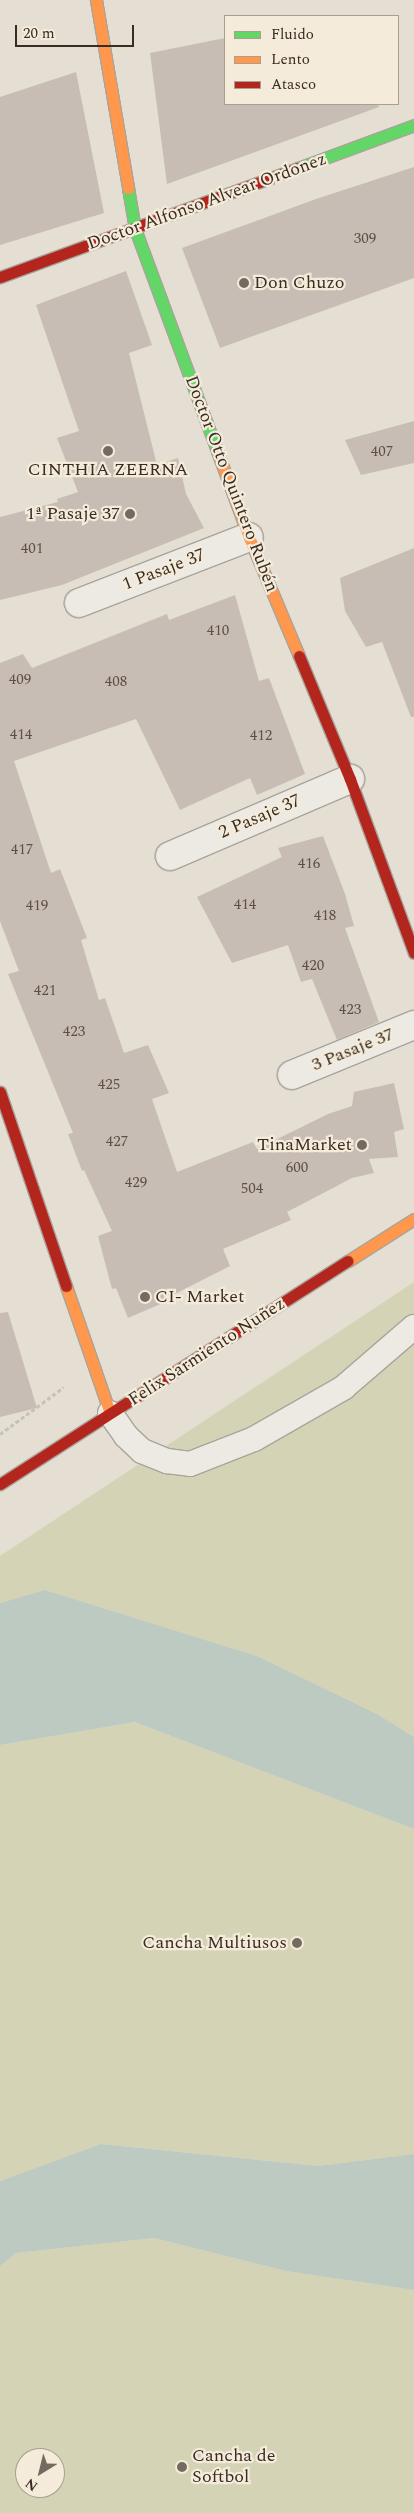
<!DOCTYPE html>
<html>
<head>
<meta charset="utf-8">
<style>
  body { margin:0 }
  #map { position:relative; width:414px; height:2513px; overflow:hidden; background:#e4ded3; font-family:Spectral,serif }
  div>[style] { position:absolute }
  .green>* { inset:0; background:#d4d3b6 }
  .water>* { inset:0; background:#bccac1 }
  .building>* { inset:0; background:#c8bdb4 }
  .path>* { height:3px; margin-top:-1.5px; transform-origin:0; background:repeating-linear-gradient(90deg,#c6c1ba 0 4px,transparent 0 6.5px) }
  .roads { filter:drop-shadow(1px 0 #aaa49b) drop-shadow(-1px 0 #aaa49b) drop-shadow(0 1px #aaa49b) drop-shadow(0 -1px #aaa49b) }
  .lane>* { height:24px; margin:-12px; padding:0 12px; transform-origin:12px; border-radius:12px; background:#edeae3 }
  .street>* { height:28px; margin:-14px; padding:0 14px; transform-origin:14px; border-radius:14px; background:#edeae3 }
  .fast>* { height:11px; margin:-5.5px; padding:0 5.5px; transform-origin:5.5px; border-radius:5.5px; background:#63d668 }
  .slow>* { height:11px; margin:-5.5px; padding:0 5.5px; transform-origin:5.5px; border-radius:5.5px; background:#ff974d }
  .jam>* { height:11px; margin:-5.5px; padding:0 5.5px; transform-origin:5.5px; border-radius:5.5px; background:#b3261e }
  .dots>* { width:14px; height:14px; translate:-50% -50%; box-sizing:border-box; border:2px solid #f4ebda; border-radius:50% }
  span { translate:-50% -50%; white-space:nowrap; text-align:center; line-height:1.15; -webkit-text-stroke:4.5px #f4ebda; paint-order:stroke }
  .number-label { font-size:15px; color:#5d5046 }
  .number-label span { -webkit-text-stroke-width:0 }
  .street-label { font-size:18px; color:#392c22 }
  .poi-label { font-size:18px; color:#392c22 }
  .left { translate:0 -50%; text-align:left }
  .right { translate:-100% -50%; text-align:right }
  .legend { position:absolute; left:224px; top:15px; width:175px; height:90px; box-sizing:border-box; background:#f4ebda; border:1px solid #a99f90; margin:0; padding:6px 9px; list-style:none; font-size:15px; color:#392c22 }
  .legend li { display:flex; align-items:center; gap:10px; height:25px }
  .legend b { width:25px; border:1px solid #a99f90 }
  .north { position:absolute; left:15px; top:2448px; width:50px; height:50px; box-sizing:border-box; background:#f4ebda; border:1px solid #a99f90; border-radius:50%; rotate:216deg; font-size:14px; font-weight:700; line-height:20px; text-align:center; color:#392c22 }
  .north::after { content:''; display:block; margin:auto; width:18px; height:22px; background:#756a60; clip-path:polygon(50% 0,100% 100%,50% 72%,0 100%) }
  .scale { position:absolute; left:15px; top:25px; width:119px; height:22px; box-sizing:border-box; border:2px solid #392c22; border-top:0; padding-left:6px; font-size:15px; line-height:18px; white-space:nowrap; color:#392c22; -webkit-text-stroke:4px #f4ebda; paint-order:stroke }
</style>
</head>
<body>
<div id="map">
  <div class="green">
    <i style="clip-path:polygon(414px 1282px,414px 1737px,377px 1714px,257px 1656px,45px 1590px,0 1603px,0 1556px)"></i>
    <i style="clip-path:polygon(135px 1722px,414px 1829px,414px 2154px,318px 2166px,101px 2144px,0 2181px,0 1745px)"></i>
    <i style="clip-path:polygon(evenodd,154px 2238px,286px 2271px,414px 2290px,414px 2513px,0 2513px,0 2266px,16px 2253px,154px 2238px,25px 2458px,55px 2458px,55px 2488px,25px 2488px,25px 2458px)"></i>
  </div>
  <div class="water">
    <i style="clip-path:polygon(45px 1590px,257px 1656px,377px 1714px,414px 1737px,414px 1829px,135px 1722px,0 1745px,0 1603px)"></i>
    <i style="clip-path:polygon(101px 2144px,318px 2166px,414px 2154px,414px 2290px,286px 2271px,154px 2238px,16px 2253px,0 2266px,0 2181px)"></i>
  </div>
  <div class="building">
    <i style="clip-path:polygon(225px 38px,225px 104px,378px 104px,379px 107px,167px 184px,150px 53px)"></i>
    <i style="clip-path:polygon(76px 72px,104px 213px,0 245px,0 97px)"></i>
    <i style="clip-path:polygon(414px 167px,414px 278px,220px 348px,182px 248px,316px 199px)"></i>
    <i style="clip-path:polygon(126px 271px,152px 345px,129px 353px,157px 465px,178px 458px,186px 494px,204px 528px,62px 585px,0 600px,0 517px,58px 502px,57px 499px,78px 492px,57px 438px,79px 431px,36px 305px)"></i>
    <i style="clip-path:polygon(414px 421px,414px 463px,361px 475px,345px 440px)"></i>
    <i style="clip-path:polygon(414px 548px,414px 717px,411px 717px,382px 642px,366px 647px,345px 611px,340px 578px)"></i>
    <i style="clip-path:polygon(235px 595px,259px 681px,269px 678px,305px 774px,257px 795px,250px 778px,180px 810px,136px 719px,14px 761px,51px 873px,60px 869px,87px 938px,81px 940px,99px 1000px,105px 998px,124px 1053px,148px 1045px,169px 1093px,152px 1099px,177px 1172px,253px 1142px,257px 1149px,328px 1114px,352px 1106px,354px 1092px,394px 1083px,404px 1129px,394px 1132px,398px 1157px,369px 1159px,374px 1173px,352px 1178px,287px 1212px,291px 1220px,223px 1249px,230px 1266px,171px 1296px,172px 1299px,128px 1318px,116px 1288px,112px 1289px,98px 1236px,112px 1231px,84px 1170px,82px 1171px,68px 1134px,73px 1133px,8px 974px,19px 971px,0 921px,0 663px,23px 654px,32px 668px,167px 614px,169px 620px)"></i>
    <i style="clip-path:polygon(323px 836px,345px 894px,354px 926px,345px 928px,379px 1022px,337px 1040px,312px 979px,301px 982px,288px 945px,232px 963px,197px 897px,282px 857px,278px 848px)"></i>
    <i style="clip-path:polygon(8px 1312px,37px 1408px,0 1417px,0 1313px)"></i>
  </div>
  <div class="path">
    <i style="left:0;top:1434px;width:79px;rotate:-36.3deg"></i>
  </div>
  <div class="roads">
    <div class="lane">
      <i style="left:110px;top:1413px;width:28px;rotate:55deg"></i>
      <i style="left:126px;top:1436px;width:22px;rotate:43deg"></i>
      <i style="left:142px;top:1451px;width:27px;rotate:22deg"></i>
      <i style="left:167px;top:1461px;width:23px;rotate:7deg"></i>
      <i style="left:190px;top:1464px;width:69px;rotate:-21.3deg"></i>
      <i style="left:254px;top:1439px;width:103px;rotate:-29.8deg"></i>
      <i style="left:343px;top:1388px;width:94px;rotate:-40.7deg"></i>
    </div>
    <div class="street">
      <i style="left:79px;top:603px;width:182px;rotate:-21.2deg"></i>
      <i style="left:170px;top:856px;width:196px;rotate:-23.2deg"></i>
      <i style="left:292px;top:1075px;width:132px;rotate:-22.3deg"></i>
    </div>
    <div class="fast">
      <i style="left:298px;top:168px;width:124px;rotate:-20.3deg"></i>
      <i style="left:128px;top:188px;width:42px;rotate:80.3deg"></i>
      <i style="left:135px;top:229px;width:237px;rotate:69.7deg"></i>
    </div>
    <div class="slow">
      <i style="left:96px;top:0;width:191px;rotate:80.3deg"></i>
      <i style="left:217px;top:451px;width:92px;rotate:69.6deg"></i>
      <i style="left:249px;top:537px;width:129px;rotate:67.2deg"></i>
      <i style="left:348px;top:1261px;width:78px;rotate:-32.5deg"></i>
      <i style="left:66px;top:1286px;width:134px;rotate:70.9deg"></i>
    </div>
    <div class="jam">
      <i style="left:0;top:277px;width:317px;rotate:-20.1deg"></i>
      <i style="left:299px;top:656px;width:133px;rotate:67.5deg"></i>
      <i style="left:350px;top:779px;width:185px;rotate:69.8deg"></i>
      <i style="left:0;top:1092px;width:205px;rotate:71.2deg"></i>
      <i style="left:0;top:1484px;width:413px;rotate:-32.7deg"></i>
    </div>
  </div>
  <div class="dots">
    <i style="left:244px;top:283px;background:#756a60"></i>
    <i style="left:108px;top:451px;background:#756a60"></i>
    <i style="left:130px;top:514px;background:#756a60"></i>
    <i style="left:362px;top:1145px;background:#756a60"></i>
    <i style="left:145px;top:1297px;background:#756a60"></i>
    <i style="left:297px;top:1943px;background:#756a60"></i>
    <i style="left:182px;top:2467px;background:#756a60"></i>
  </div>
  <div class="number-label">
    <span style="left:365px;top:239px">309</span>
    <span style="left:382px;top:452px">407</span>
    <span style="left:32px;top:549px">401</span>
    <span style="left:218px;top:631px">410</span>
    <span style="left:20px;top:680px">409</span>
    <span style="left:116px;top:682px">408</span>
    <span style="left:21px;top:735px">414</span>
    <span style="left:261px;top:736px">412</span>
    <span style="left:22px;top:850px">417</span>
    <span style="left:309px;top:864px">416</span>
    <span style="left:245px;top:905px">414</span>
    <span style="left:37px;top:906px">419</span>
    <span style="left:325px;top:916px">418</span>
    <span style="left:313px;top:966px">420</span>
    <span style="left:45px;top:991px">421</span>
    <span style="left:350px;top:1010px">423</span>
    <span style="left:74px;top:1032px">423</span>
    <span style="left:109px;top:1085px">425</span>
    <span style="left:117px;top:1142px">427</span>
    <span style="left:297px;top:1168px">600</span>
    <span style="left:136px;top:1183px">429</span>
    <span style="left:252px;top:1189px">504</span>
  </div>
  <div class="street-label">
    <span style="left:207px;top:202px;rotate:-20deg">Doctor Alfonso Alvear Ordonez</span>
    <span style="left:231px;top:484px;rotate:69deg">Doctor Otto Quintero Rubén</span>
    <span style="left:164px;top:570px;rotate:-21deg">1 Pasaje 37</span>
    <span style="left:260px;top:817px;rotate:-23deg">2 Pasaje 37</span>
    <span style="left:353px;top:1050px;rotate:-22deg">3 Pasaje 37</span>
    <span style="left:207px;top:1352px;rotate:-33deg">Felix Sarmiento Nuñez</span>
  </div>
  <div class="poi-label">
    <span class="left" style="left:254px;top:283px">Don Chuzo</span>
    <span style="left:108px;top:470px">CINTHIA ZEERNA</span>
    <span class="right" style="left:120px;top:514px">1ª Pasaje 37</span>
    <span class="right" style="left:352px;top:1145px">TinaMarket</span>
    <span class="left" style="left:155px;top:1297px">CI- Market</span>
    <span class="right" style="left:287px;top:1943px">Cancha Multiusos</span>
    <span class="left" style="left:192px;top:2467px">Cancha de<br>Softbol</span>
  </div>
  <ul class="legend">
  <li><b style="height:6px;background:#63d668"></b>Fluido</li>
  <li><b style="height:6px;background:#ff974d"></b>Lento</li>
  <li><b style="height:6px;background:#b3261e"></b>Atasco</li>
  </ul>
  <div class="north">N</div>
  <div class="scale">20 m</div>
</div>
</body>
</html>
